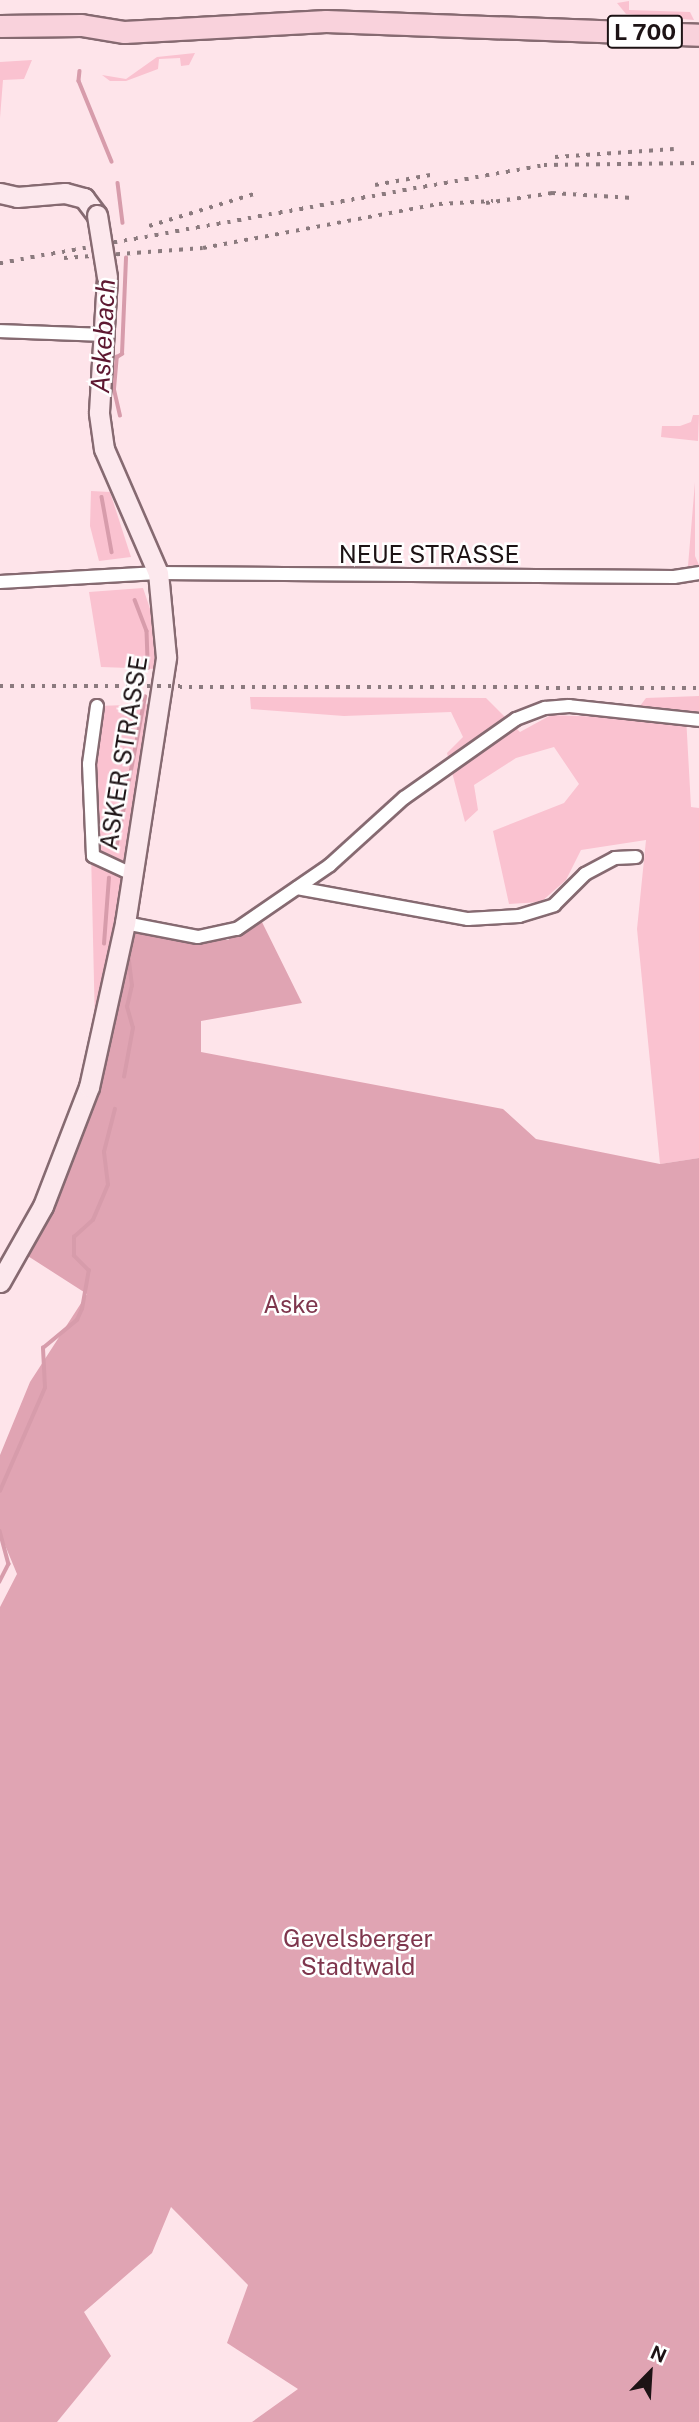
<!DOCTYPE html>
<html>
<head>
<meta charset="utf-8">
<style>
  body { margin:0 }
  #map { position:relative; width:699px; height:2422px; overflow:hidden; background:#fee4ea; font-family:"Public Sans",sans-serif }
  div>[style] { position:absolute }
  .green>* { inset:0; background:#fac2d0 }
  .forest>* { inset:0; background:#e0a4b3 }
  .stream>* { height:3.5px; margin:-1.75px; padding:0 1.75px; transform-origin:1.75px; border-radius:1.75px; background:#d79cab }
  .roads { filter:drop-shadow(2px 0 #866a71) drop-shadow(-2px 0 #866a71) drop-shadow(0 2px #866a71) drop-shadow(0 -2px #866a71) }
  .street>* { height:12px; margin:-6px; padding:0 6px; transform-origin:6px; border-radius:6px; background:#fff }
  .secondary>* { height:19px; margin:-9.5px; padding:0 9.5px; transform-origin:9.5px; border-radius:9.5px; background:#fce8ed }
  .primary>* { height:21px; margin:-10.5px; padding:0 10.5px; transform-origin:10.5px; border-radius:10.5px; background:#f9d2dc }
  .rail>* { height:3.5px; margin-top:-1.75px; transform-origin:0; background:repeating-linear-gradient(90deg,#8b7a7e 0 3.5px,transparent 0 10.5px) }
  .bridges { filter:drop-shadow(2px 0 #866a71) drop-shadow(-2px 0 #866a71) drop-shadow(0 2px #866a71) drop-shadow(0 -2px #866a71) }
  .secondary-bridge>* { height:19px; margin:-9.5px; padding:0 9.5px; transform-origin:9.5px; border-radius:9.5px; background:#fce8ed }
  span { translate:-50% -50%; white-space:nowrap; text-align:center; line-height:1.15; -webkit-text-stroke:5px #fff; paint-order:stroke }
  .shield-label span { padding:2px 5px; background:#fff; border:2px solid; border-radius:5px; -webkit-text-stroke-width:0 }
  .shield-label { font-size:23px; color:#1d1315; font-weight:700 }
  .street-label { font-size:24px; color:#1d1315 }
  .park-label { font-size:24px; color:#7e364d }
  .water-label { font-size:26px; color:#5e1831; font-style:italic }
  .north { position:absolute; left:615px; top:2338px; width:70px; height:70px; -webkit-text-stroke:5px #fff; paint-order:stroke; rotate:24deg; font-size:19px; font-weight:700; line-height:28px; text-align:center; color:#1d1315 }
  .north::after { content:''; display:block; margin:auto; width:24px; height:32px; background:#1d1315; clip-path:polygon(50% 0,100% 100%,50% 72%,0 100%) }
</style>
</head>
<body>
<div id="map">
  <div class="green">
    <i style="clip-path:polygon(629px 1px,629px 10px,690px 12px,694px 20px,626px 14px,617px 3px)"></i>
    <i style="clip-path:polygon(195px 53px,189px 65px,181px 66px,180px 58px,159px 59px,158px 69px,126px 81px,110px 81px,102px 75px,126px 79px,157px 57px)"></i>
    <i style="clip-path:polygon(32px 60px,24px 79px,3px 80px,0 118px,0 62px)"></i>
    <i style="clip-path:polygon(693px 415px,699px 415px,698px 441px,661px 437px,662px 426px,680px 426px,691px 422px)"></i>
    <i style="clip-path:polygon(695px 482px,695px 556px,699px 565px,688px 566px)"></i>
    <i style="clip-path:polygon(91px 491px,110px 492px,131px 557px,99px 561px,90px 526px)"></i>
    <i style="clip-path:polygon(143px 588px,160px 638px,157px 669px,101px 667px,89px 592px)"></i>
    <i style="clip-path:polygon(699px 696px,699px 716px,686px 716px,691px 807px,699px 808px,699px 1158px,660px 1164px,637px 929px,646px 840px,581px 850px,566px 880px,541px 902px,509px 904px,493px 831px,564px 803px,579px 784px,554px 747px,516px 758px,474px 785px,478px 810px,465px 822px,447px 753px,463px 737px,451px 712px,344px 716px,251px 709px,250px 697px,486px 698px,520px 732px,551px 715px,631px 718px,646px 698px)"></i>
    <i style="clip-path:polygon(158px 704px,129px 873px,95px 1025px,89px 764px,97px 706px)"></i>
  </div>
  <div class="forest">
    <i style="clip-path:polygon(259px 916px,302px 1003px,201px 1021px,201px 1052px,503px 1109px,536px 1139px,660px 1164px,699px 1158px,699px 2422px,252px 2422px,298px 2389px,227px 2343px,248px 2285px,171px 2207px,152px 2253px,84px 2312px,111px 2356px,57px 2422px,0 2422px,0 1607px,17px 1574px,0 1533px,0 1455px,30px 1382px,87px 1294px,20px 1251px,45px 1211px,128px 932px,228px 940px)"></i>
  </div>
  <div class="stream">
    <i style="left:80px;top:71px;width:10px;rotate:96deg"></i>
    <i style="left:79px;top:81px;width:87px;rotate:67.8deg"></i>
    <i style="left:118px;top:183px;width:40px;rotate:82.9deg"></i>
    <i style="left:120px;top:416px;width:28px;rotate:-103deg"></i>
    <i style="left:114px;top:389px;width:32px;rotate:-85deg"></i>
    <i style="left:117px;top:357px;width:6px;rotate:-31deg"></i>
    <i style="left:122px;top:354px;width:96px;rotate:-87.6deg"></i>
    <i style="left:102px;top:497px;width:56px;rotate:79.7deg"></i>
    <i style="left:135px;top:600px;width:33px;rotate:69deg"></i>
    <i style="left:147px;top:631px;width:37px;rotate:88deg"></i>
    <i style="left:116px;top:849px;width:155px;rotate:-79.2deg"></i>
    <i style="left:104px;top:944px;width:66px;rotate:-85.7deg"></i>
    <i style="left:124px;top:1077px;width:50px;rotate:-79.6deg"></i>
    <i style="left:133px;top:1028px;width:22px;rotate:-106deg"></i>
    <i style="left:127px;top:1007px;width:22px;rotate:-77deg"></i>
    <i style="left:132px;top:986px;width:26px;rotate:-97deg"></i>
    <i style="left:0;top:1491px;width:112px;rotate:-66.4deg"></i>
    <i style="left:45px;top:1388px;width:40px;rotate:-92.9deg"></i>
    <i style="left:43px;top:1348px;width:44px;rotate:-39.5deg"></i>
    <i style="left:77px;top:1320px;width:12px;rotate:-66deg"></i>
    <i style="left:82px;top:1309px;width:39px;rotate:-80deg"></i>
    <i style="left:89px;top:1271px;width:21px;rotate:-135deg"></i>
    <i style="left:74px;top:1256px;width:19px;rotate:-90deg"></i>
    <i style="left:74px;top:1237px;width:25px;rotate:-42deg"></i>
    <i style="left:93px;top:1220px;width:38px;rotate:-67deg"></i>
    <i style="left:108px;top:1185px;width:33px;rotate:-97deg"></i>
    <i style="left:104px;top:1152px;width:44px;rotate:-75.7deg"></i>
    <i style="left:0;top:1531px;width:34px;rotate:75deg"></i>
    <i style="left:9px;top:1564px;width:20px;rotate:117deg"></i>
  </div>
  <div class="roads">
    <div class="street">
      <i style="left:0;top:331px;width:106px;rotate:2.2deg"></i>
      <i style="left:0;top:582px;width:158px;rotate:-3.3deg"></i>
      <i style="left:158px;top:573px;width:516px;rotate:0.44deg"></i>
      <i style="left:674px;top:577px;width:25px;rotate:-9deg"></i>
      <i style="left:97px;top:706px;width:59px;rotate:97.9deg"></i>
      <i style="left:89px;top:764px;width:92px;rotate:87.5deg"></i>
      <i style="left:93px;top:856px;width:40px;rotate:25deg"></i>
      <i style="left:297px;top:888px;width:174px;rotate:10.3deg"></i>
      <i style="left:468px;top:919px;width:51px;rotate:-3.4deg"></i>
      <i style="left:519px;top:916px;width:37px;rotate:-17deg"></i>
      <i style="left:554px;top:905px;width:44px;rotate:-45deg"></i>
      <i style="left:585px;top:874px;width:34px;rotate:-28deg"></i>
      <i style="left:615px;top:858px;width:21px;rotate:-3deg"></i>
      <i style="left:125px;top:923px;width:74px;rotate:10.9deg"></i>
      <i style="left:198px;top:937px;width:40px;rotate:-12deg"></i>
      <i style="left:237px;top:929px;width:113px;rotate:-34.5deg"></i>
      <i style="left:330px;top:865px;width:100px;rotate:-42.2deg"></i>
      <i style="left:404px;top:798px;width:137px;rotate:-35.2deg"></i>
      <i style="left:516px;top:719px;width:31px;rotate:-21deg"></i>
      <i style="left:545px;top:708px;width:24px;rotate:-5deg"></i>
      <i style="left:569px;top:706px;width:131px;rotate:6.1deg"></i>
    </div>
    <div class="secondary">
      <i style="left:0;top:193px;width:17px;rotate:13deg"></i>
      <i style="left:17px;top:197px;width:48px;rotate:-4.8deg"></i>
      <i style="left:65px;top:193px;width:20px;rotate:15deg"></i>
      <i style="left:84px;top:198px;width:21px;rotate:53deg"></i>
      <i style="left:0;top:1282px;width:87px;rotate:-60.5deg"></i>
      <i style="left:43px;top:1206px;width:128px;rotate:-68.9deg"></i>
      <i style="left:89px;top:1087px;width:168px;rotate:-77.6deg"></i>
      <i style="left:125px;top:923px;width:269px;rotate:-81.2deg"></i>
      <i style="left:166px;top:657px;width:84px;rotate:-95.4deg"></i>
      <i style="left:158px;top:573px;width:135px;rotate:-113.5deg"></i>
      <i style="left:104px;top:449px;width:37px;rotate:-98deg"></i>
      <i style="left:99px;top:412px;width:135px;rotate:-86.6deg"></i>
    </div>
    <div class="primary">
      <i style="left:0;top:26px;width:81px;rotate:-0.7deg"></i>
      <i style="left:81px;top:25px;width:44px;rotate:9.2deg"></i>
      <i style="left:124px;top:32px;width:202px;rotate:-3.1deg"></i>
      <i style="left:326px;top:21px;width:373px;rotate:2.1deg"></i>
    </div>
  </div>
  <div class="rail">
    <i style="left:555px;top:157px;width:119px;rotate:-3.8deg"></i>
    <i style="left:375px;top:185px;width:56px;rotate:-10.3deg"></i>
    <i style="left:486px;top:203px;width:67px;rotate:-8.6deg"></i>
    <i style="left:552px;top:193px;width:81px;rotate:3.5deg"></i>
    <i style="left:149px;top:226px;width:113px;rotate:-17deg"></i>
    <i style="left:64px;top:258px;width:139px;rotate:-4.1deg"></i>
    <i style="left:203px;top:248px;width:240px;rotate:-10.6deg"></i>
    <i style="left:439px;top:204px;width:54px;rotate:-3.2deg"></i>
    <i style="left:0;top:263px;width:553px;rotate:-10.21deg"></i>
    <i style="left:544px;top:165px;width:155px;rotate:-0.7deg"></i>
    <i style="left:0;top:686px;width:699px;rotate:0.16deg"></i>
  </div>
  <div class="bridges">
    <div class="secondary-bridge">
      <i style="left:97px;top:215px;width:63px;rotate:80.8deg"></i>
    </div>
  </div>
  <div class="shield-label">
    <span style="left:645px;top:32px">L 700</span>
  </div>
  <div class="street-label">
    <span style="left:429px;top:555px">NEUE STRASSE</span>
    <span style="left:124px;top:753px;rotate:-81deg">ASKER STRASSE</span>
  </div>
  <div class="park-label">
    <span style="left:291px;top:1305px">Aske</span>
    <span style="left:358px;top:1953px">Gevelsberger<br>Stadtwald</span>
  </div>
  <div class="water-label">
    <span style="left:103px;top:336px;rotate:-87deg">Askebach</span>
  </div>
  <div class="north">N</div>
</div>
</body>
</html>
